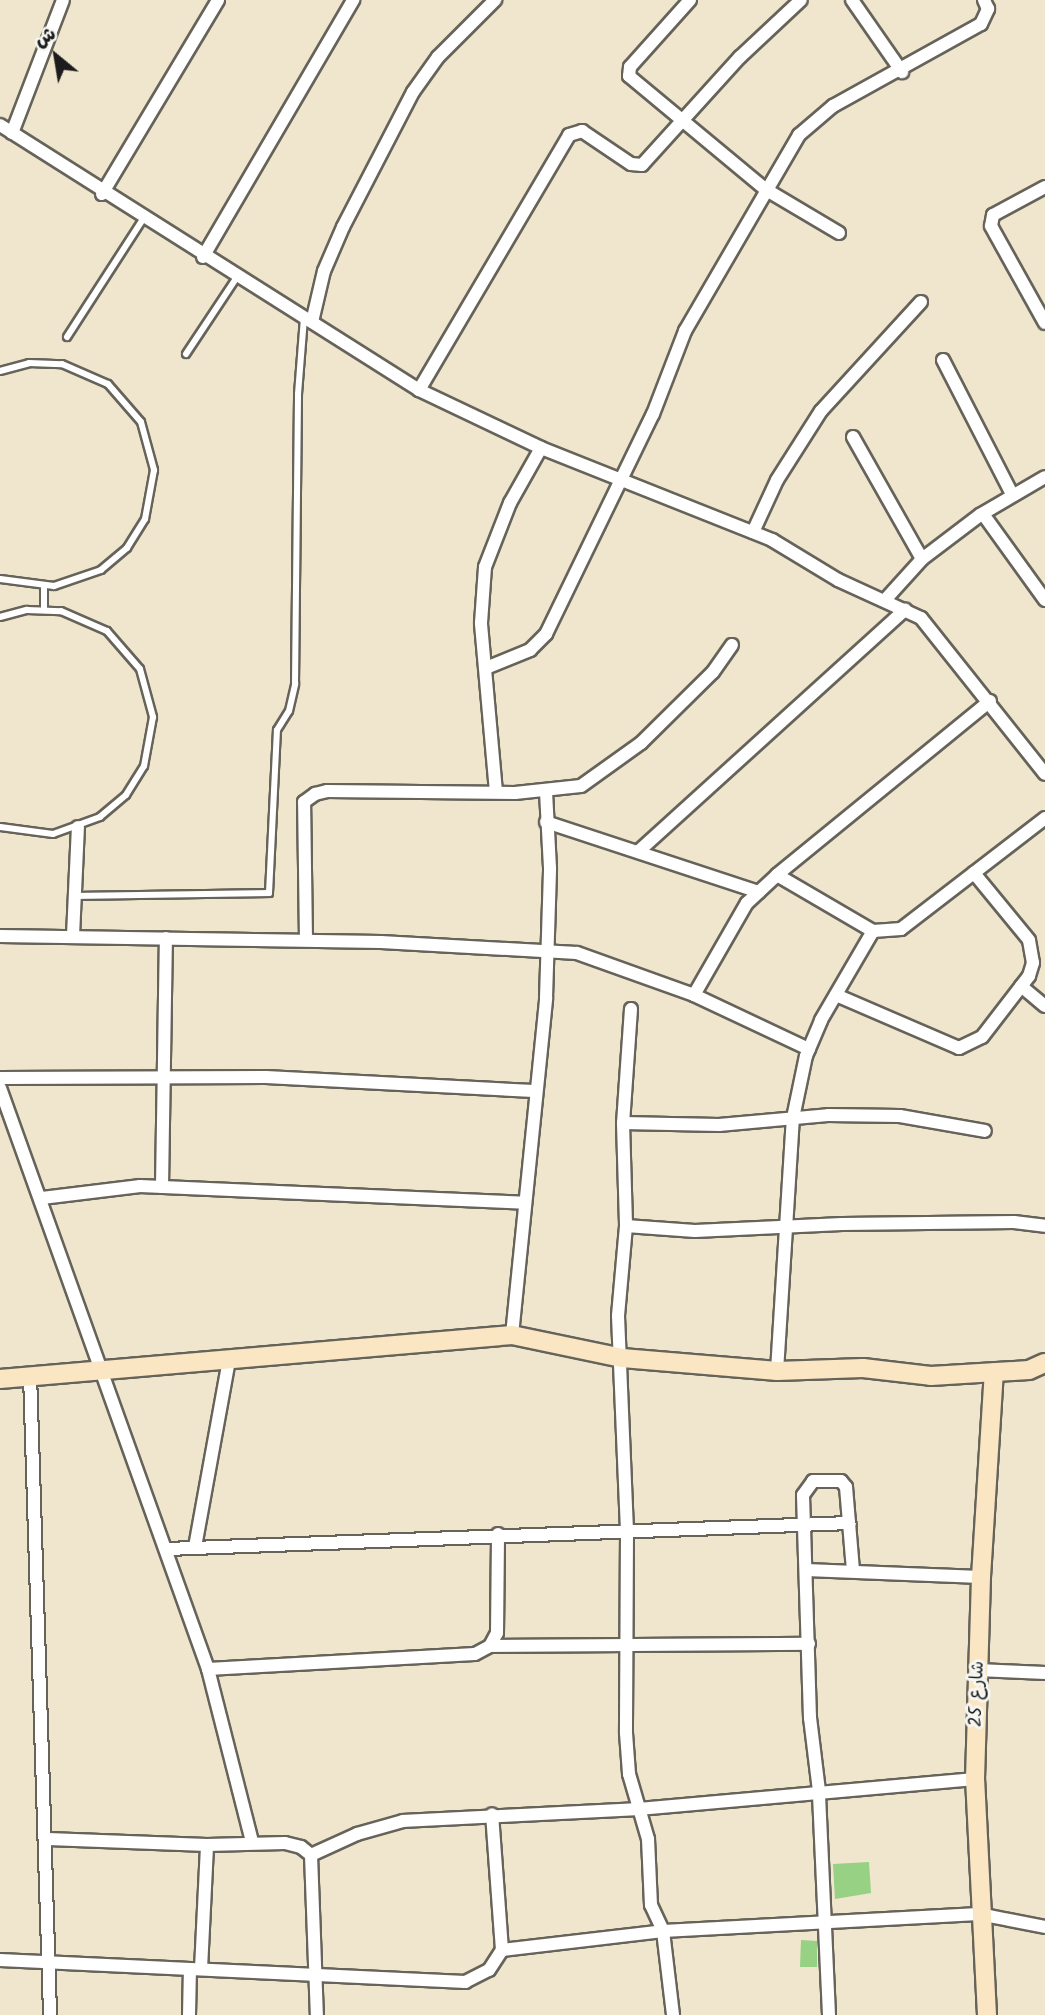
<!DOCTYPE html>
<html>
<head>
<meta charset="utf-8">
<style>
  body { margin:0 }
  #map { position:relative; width:1045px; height:2015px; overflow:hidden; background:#efe6cd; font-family:Kalam,"Playpen Sans Arabic",sans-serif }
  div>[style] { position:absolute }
  .green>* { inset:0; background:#97d184 }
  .roads { filter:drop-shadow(2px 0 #66635a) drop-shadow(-2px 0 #66635a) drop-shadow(0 2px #66635a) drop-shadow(0 -2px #66635a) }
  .lane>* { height:6px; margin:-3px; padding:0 3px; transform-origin:3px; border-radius:3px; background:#fff }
  .street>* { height:12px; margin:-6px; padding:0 6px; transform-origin:6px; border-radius:6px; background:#fff }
  .secondary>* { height:18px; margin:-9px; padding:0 9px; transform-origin:9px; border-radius:9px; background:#fbe6c4 }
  span { translate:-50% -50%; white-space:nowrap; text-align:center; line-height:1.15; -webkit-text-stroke:6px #f6f6f2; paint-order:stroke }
  .street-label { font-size:18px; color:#1c1c1c }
  .north { position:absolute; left:21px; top:21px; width:70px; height:70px; -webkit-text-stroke:5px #f6f6f2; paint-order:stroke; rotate:330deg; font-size:19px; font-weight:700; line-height:28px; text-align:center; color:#1c1c1c }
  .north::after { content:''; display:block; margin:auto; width:24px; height:32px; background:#1c1c1c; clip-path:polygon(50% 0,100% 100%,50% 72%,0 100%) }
</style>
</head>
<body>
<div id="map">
  <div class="green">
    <i style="clip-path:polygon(869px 1862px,871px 1893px,835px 1899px,833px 1864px)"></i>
    <i style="clip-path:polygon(801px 1940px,817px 1941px,817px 1967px,800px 1967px)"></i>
  </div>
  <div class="roads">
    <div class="lane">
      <i style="left:67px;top:337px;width:140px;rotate:-57.2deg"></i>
      <i style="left:186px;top:354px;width:92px;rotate:-56.5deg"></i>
      <i style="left:0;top:371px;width:30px;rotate:-15deg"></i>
      <i style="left:29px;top:363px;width:33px;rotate:2deg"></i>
      <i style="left:62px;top:364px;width:50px;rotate:23.5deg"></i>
      <i style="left:108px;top:384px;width:50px;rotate:49deg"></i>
      <i style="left:141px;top:422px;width:50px;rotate:74.8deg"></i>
      <i style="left:154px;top:470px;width:50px;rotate:100.4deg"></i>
      <i style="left:145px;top:519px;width:34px;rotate:122deg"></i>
      <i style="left:127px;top:548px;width:34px;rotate:140deg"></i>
      <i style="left:101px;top:570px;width:50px;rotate:161.2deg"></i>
      <i style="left:54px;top:586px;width:54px;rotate:-172.6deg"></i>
      <i style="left:44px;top:587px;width:23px;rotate:90deg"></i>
      <i style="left:0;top:617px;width:28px;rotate:-15deg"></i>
      <i style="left:27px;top:610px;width:34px;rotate:2deg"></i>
      <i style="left:61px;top:611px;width:50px;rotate:23.5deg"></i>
      <i style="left:107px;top:631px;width:50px;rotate:49deg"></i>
      <i style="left:140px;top:669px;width:50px;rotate:74.8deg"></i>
      <i style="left:153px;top:717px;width:50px;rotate:100.4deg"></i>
      <i style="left:144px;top:766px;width:34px;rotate:122deg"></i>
      <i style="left:126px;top:795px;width:34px;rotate:140deg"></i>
      <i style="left:100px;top:817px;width:50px;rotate:160.1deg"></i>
      <i style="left:53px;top:834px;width:53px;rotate:-172.5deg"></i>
      <i style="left:76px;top:896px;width:193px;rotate:-0.9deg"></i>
      <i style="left:269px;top:893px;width:163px;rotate:-87.2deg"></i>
      <i style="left:277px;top:730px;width:22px;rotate:-58deg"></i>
      <i style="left:289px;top:711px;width:28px;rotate:-77deg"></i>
      <i style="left:295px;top:684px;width:290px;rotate:-89.4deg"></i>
      <i style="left:298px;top:394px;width:76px;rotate:-85.5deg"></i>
    </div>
    <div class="street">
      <i style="left:690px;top:0;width:90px;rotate:131.8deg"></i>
      <i style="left:630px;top:67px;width:9px;rotate:96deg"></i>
      <i style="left:629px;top:76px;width:177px;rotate:39.7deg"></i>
      <i style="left:765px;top:189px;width:86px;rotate:30.7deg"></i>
      <i style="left:852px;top:0;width:88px;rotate:55.2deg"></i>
      <i style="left:0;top:125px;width:496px;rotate:32.3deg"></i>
      <i style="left:419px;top:390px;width:135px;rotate:25.4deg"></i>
      <i style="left:541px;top:448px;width:249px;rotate:21.7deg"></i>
      <i style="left:772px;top:540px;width:77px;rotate:31.2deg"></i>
      <i style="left:838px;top:580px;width:91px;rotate:24.6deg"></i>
      <i style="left:921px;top:618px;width:199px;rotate:51.5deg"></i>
      <i style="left:12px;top:133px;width:142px;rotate:-69deg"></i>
      <i style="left:1045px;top:187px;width:59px;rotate:151.7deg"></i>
      <i style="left:993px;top:215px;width:11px;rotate:100deg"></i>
      <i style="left:991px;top:226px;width:111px;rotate:60.9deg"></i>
      <i style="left:102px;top:194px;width:226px;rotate:-59.1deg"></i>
      <i style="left:203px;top:257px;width:298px;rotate:-59.7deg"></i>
      <i style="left:312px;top:322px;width:52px;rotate:-76.8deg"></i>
      <i style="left:324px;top:271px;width:48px;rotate:-66.6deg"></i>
      <i style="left:343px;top:227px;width:152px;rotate:-62.6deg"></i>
      <i style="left:413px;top:92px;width:43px;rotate:-54.5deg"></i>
      <i style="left:438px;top:57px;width:81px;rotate:-45deg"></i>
      <i style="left:943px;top:360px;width:151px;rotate:62.8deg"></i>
      <i style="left:419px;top:390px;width:296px;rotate:-59.5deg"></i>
      <i style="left:569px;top:135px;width:14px;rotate:-17deg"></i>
      <i style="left:582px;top:131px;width:59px;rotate:34deg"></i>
      <i style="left:631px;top:164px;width:11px;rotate:5deg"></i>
      <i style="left:642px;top:165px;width:146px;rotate:-47.8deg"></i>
      <i style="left:740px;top:57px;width:83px;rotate:-43.1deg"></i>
      <i style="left:853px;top:437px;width:140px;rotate:60.5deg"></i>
      <i style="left:983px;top:514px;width:106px;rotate:54.2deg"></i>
      <i style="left:753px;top:532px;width:57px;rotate:-65.2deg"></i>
      <i style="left:777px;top:480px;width:82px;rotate:-57.5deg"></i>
      <i style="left:821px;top:411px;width:148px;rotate:-47.5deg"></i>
      <i style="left:885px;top:600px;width:55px;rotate:-47.9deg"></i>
      <i style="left:922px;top:559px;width:73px;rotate:-37.2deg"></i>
      <i style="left:980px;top:515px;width:75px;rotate:-30.3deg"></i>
      <i style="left:486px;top:668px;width:48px;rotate:-22.2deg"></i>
      <i style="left:530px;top:650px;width:23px;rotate:-45deg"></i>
      <i style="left:546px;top:634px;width:245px;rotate:-64.1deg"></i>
      <i style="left:653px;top:414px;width:89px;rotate:-68.9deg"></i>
      <i style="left:685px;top:331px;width:227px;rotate:-59.8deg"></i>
      <i style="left:799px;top:135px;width:45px;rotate:-40.5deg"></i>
      <i style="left:833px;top:106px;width:169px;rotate:-29deg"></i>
      <i style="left:981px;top:24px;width:17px;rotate:-65deg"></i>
      <i style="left:988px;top:9px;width:10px;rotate:-114deg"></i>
      <i style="left:990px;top:701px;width:275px;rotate:140.8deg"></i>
      <i style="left:777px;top:875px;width:111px;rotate:30.3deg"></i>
      <i style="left:873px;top:931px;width:28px;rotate:-4deg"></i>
      <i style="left:901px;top:929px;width:182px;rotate:-37.6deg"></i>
      <i style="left:496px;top:792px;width:170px;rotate:-95.1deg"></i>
      <i style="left:481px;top:623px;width:56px;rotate:-85.9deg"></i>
      <i style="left:485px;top:567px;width:69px;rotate:-68.7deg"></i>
      <i style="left:510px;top:503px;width:63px;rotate:-60.6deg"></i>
      <i style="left:546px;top:822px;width:224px;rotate:18.2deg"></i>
      <i style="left:640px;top:850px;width:358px;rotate:-42.2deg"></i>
      <i style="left:0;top:936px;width:381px;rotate:0.9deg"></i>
      <i style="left:381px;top:942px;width:196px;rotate:3.2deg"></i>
      <i style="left:577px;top:953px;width:124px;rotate:19.7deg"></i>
      <i style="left:694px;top:995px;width:127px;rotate:25.2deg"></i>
      <i style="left:73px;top:936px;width:109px;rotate:-87.4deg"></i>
      <i style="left:306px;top:940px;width:138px;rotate:-90.8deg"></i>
      <i style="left:304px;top:802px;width:14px;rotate:-36deg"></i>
      <i style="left:315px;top:794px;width:12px;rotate:-14deg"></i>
      <i style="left:327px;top:791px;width:188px;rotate:0.6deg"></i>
      <i style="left:515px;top:793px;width:66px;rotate:-6.1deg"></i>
      <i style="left:581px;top:786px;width:74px;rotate:-35.6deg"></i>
      <i style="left:641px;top:743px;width:101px;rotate:-44.6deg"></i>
      <i style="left:713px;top:672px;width:33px;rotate:-55deg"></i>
      <i style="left:1021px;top:986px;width:31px;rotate:40deg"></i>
      <i style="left:694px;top:995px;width:106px;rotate:-60.1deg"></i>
      <i style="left:747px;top:903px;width:41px;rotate:-43deg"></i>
      <i style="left:836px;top:995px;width:134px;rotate:23.3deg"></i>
      <i style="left:959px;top:1048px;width:25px;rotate:-26deg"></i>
      <i style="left:982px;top:1037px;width:77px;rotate:-52.4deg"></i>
      <i style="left:1029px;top:976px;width:14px;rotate:-73deg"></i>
      <i style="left:1033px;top:963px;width:23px;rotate:-100deg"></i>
      <i style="left:1029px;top:940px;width:87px;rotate:-129.4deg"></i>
      <i style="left:631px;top:1009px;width:114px;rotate:94deg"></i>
      <i style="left:623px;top:1123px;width:96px;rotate:1.2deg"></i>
      <i style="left:719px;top:1125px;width:109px;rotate:-5.2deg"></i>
      <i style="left:828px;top:1115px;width:72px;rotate:0.8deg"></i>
      <i style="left:900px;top:1116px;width:86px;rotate:10deg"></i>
      <i style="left:0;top:1078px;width:266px;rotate:-0.2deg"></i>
      <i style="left:266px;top:1077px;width:268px;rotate:3deg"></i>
      <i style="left:0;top:1088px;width:617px;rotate:70.3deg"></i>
      <i style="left:208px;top:1669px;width:179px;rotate:75.7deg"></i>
      <i style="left:623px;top:1123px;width:103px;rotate:88.3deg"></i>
      <i style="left:626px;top:1226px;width:90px;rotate:95.1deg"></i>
      <i style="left:618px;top:1316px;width:217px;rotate:87.6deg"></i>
      <i style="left:627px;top:1533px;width:200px;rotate:90.3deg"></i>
      <i style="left:626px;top:1733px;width:41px;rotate:85.8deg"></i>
      <i style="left:629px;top:1774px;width:68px;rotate:73.7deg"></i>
      <i style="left:648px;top:1839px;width:66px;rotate:87.4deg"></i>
      <i style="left:651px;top:1905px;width:29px;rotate:65deg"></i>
      <i style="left:663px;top:1931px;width:85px;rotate:83.2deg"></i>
      <i style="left:162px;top:1187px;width:249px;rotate:-89.1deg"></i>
      <i style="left:42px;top:1198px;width:99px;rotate:-7deg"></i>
      <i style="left:140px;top:1186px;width:385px;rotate:2.5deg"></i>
      <i style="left:626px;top:1226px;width:69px;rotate:4.1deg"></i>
      <i style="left:695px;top:1231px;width:147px;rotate:-2.7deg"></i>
      <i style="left:842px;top:1224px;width:172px;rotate:-0.7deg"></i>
      <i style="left:1014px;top:1222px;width:31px;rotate:7deg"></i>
      <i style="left:512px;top:1335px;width:339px;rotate:-84.2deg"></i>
      <i style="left:546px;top:998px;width:130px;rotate:-88.2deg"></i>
      <i style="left:550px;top:868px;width:77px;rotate:-93deg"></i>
      <i style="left:777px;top:1371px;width:254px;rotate:-86.4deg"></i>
      <i style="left:793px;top:1118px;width:63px;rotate:-78.2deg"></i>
      <i style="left:806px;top:1056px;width:39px;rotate:-67deg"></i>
      <i style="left:821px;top:1020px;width:103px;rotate:-59.7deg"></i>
      <i style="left:30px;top:1374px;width:641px;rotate:88.21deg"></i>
      <i style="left:195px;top:1547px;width:190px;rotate:-79.7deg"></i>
      <i style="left:167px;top:1549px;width:683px;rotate:-2.18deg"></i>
      <i style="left:806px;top:1570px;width:175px;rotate:2.3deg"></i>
      <i style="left:490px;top:1646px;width:319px;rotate:-0.4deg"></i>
      <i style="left:208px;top:1669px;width:267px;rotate:-3.2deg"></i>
      <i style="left:475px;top:1654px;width:17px;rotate:-28deg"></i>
      <i style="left:490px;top:1646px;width:15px;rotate:-62deg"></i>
      <i style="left:497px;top:1633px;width:99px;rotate:-89.4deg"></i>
      <i style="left:978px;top:1670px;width:67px;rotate:2.6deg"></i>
      <i style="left:48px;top:1839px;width:159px;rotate:2.2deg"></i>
      <i style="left:311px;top:1855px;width:51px;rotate:-24.5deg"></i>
      <i style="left:357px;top:1834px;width:48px;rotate:-15.8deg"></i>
      <i style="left:403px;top:1821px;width:236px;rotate:-2.9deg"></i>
      <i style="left:639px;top:1809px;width:337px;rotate:-5.1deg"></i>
      <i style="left:502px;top:1950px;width:162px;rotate:-6.7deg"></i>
      <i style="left:663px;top:1931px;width:316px;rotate:-3.1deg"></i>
      <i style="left:979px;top:1914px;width:67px;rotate:11.1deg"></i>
      <i style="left:0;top:1960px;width:466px;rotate:2.7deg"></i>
      <i style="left:465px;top:1982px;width:27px;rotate:-27deg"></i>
      <i style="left:489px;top:1970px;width:24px;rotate:-57deg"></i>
      <i style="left:502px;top:1950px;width:136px;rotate:-94.2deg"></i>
      <i style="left:201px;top:1969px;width:124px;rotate:-87.2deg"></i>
      <i style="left:207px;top:1845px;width:78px;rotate:-1.5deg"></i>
      <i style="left:285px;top:1843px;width:16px;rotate:14deg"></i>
      <i style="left:301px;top:1847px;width:13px;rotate:39deg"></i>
      <i style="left:311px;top:1855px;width:160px;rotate:87.9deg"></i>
      <i style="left:189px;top:2015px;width:46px;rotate:-88.8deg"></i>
      <i style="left:829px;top:2015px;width:224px;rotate:-92.6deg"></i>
      <i style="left:819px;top:1791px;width:74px;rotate:-97deg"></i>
      <i style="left:810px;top:1718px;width:223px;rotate:-91.8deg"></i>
      <i style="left:803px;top:1495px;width:17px;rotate:-54deg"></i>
      <i style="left:813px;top:1481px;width:28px"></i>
      <i style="left:841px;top:1481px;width:8px;rotate:50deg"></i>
      <i style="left:846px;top:1487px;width:84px;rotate:85.2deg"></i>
    </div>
    <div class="secondary">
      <i style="left:0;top:1379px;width:514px;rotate:-4.91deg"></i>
      <i style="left:512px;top:1335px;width:112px;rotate:11.8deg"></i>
      <i style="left:622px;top:1358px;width:156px;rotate:4.8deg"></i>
      <i style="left:777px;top:1371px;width:86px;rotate:-2deg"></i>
      <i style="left:863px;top:1368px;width:68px;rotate:6.7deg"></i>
      <i style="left:931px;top:1376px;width:98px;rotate:-3.5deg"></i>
      <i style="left:1029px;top:1370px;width:17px;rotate:-24deg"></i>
      <i style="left:987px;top:2015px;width:236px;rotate:-92.9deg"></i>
      <i style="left:975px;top:1779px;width:202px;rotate:-88.3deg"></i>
      <i style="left:981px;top:1577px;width:205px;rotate:-86.4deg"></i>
    </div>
  </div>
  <div class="street-label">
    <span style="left:978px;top:1694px;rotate:-88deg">شارع 25</span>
  </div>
  <div class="north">ش</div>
</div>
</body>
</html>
